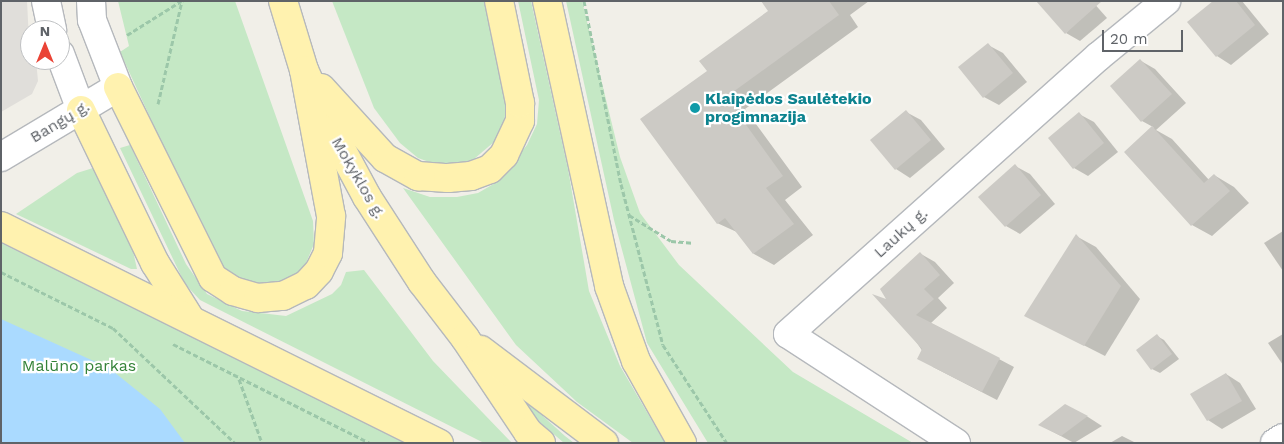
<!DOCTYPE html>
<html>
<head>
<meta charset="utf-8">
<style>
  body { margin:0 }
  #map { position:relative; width:1284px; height:444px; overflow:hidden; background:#f1efe8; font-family:"Work Sans",sans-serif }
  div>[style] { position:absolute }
  .industrial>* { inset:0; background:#e0deda }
  .green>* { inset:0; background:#c5e8c5 }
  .water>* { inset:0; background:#aadaff }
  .shadow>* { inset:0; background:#0003 }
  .building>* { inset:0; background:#cccac5 }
  .path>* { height:3px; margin-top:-1.5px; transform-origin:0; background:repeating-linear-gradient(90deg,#9cc7a9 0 5px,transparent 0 7.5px) }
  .roads { filter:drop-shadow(1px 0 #b5b8bc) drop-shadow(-1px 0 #b5b8bc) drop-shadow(0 1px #b5b8bc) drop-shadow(0 -1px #b5b8bc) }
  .street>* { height:28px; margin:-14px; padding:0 14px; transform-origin:14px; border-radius:14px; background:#fff }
  .secondary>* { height:28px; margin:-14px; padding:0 14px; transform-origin:14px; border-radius:14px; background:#fff }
  .primary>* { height:28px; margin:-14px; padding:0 14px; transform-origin:14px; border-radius:14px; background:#fff2af }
  .dots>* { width:14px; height:14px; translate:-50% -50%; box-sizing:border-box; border:2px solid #fff; border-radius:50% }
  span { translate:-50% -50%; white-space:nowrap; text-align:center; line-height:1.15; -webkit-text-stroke:4.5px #fff; paint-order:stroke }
  .culture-label { font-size:16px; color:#0d838f; font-weight:700 }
  .left { translate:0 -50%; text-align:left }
  .street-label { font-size:16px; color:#5f6368 }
  .park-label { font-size:16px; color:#348238 }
  .frame { position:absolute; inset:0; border:2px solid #5f6368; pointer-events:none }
  .north { position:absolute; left:20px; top:20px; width:50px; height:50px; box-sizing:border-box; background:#fff; border:1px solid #bfc1c3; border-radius:50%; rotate:0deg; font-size:14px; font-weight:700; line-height:20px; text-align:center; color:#5f6368 }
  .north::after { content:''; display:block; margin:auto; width:18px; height:22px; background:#ea4335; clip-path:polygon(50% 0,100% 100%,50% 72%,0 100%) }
  .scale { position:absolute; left:1102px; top:30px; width:81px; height:22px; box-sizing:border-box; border:2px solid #5f6368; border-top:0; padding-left:6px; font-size:15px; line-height:18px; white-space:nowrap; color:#5f6368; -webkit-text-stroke:4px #fff; paint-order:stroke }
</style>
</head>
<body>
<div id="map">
  <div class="industrial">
    <i style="clip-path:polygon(1px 1px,27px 1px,30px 60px,36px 60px,38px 81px,32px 94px,1px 112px)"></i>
  </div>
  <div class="green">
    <i style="clip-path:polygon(118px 1px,235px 1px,313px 221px,314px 244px,301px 275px,278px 284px,251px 285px,230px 277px,204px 235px,120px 52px,129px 46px)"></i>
    <i style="clip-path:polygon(332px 1px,485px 1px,508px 101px,501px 136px,474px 159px,456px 165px,438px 165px,418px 158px,400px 143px,374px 108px)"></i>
    <i style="clip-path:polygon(518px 1px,531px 1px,568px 169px,589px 291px,620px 366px,665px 443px,633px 443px,577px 402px,516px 345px,403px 188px,430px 197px,457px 197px,478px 193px,497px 182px,527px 145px,537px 124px,539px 100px)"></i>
    <i style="clip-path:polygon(566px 1px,582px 1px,620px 157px,640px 213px,679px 265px,793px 372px,913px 443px,708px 443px,647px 343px,614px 220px)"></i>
    <i style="clip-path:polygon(130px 145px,186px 264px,207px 294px,242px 311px,286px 316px,332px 294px,341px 285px,346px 272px,364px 270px,433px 361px,512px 443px,484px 443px,200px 300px,185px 284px,120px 148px)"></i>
    <i style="clip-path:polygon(93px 168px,133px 251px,137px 269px,131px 269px,16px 214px,77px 173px)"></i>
    <i style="clip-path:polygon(1px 243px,413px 443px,1px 443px)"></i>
    <i style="clip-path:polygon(496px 374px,565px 436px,574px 443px,564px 443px,534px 417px)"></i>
  </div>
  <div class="water">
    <i style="clip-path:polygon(1px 319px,109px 368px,160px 409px,185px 443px,1px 443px)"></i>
  </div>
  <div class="shadow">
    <i style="clip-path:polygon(762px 1px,869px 1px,850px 15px,858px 27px,745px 109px,802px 187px,785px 200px,813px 235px,774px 265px,754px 254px,739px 233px,717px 223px,708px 72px,770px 12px)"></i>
    <i style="clip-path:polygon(1092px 1px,1107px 18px,1080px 41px,1066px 33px)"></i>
    <i style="clip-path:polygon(1215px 1px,1242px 1px,1269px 34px,1231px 65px,1217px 56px)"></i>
    <i style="clip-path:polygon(988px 45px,1003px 53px,1027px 82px,999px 105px,984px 97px)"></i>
    <i style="clip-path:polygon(1141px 61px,1155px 69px,1186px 103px,1156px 130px,1172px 139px,1209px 180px,1214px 175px,1234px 187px,1249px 203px,1212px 236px,1192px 225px,1153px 127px,1142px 121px)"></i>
    <i style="clip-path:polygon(906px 112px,921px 120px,945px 149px,910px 178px,896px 169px)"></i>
    <i style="clip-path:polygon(1079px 114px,1094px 122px,1118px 152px,1088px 176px,1074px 168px)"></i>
    <i style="clip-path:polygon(1015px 166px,1030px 174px,1055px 204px,1020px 234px,1006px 226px)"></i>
    <i style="clip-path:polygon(1283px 231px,1283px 271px,1264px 243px)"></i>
    <i style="clip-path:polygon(1076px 236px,1096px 247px,1140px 299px,1105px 356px,1046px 326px)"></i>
    <i style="clip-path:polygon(921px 254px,935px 262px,954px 283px,938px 298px,947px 308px,931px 323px,1014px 367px,997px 400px,933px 367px,889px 301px)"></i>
    <i style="clip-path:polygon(1283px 334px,1283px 365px,1268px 343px)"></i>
    <i style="clip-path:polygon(1157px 336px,1164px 340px,1179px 359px,1160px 373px,1152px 369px)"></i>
    <i style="clip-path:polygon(1226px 374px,1240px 383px,1256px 409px,1222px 429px,1208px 420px)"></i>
    <i style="clip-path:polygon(1066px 406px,1088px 417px,1102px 426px,1074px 443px,1040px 425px)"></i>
    <i style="clip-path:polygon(1122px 436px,1136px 443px,1110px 443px)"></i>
  </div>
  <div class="building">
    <i style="clip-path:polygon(761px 1px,829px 1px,839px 15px,726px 97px,783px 176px,766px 188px,794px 224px,753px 254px,725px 218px,717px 224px,640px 119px,707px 71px,699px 61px,768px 11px)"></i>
    <i style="clip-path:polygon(1036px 1px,1102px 1px,1065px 34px)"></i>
    <i style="clip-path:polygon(1213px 1px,1236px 1px,1255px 25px,1216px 57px,1187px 22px)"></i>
    <i style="clip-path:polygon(988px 43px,1013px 73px,983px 98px,958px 67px)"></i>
    <i style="clip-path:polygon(1140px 59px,1172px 94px,1141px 122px,1110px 86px)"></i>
    <i style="clip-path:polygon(906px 110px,931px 140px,895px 170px,870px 140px)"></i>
    <i style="clip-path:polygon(1079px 112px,1104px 143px,1073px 169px,1048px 138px)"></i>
    <i style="clip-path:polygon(1152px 126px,1204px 183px,1214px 174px,1230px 191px,1191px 226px,1124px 152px)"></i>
    <i style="clip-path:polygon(1015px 164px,1041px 195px,1005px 227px,978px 197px)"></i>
    <i style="clip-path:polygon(1076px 234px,1121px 286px,1084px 346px,1024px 316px)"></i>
    <i style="clip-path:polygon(920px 252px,940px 275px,924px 289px,934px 299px,916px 315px,1000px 358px,982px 392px,917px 359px,922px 349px,872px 294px,886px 299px,880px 289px)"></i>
    <i style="clip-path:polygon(1157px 334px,1172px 354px,1151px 370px,1136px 350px)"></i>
    <i style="clip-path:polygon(1226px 373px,1242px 401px,1207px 421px,1190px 394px)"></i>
    <i style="clip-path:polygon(1065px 404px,1088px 416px,1061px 436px,1038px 425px)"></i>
  </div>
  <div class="path">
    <i style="left:584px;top:1px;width:187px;rotate:78.6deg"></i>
    <i style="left:621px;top:184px;width:166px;rotate:75.4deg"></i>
    <i style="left:663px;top:345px;width:117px;rotate:56.9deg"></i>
    <i style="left:127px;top:35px;width:64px;rotate:-32.2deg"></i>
    <i style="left:158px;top:104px;width:106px;rotate:-76.9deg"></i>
    <i style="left:629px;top:215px;width:49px;rotate:31.8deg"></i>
    <i style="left:671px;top:241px;width:21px;rotate:5deg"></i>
    <i style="left:1px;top:272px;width:125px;rotate:26.6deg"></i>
    <i style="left:113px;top:328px;width:168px;rotate:43.3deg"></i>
    <i style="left:173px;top:344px;width:220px;rotate:26.7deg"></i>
    <i style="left:239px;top:379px;width:68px;rotate:70.2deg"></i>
  </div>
  <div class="roads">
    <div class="street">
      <i style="left:1px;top:157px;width:136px;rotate:-30.9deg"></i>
      <i style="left:956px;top:443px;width:200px;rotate:-147deg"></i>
      <i style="left:788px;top:334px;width:417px;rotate:-41.8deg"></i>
      <i style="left:1099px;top:56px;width:87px;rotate:-39.4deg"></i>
      <i style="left:1275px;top:443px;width:9px;rotate:-32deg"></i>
    </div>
    <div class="secondary">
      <i style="left:46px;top:1px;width:30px;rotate:78deg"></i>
      <i style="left:91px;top:1px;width:19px;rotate:87deg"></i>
      <i style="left:92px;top:20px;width:72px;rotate:68.8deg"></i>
      <i style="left:60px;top:54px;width:60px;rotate:69.4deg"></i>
    </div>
    <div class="primary">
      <i style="left:283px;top:1px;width:72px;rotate:73.1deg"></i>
      <i style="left:304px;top:70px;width:66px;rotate:65.8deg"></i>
      <i style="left:331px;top:130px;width:76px;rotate:61.8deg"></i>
      <i style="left:367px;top:197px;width:101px;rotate:57.1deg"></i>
      <i style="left:422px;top:282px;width:71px;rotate:52.5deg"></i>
      <i style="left:465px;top:338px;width:113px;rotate:56.2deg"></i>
      <i style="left:528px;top:432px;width:17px;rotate:40deg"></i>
      <i style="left:547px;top:1px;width:292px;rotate:77.7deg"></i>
      <i style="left:609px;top:286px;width:80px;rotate:70.2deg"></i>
      <i style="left:636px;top:361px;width:94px;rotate:60.7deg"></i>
      <i style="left:118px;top:87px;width:213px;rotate:63.6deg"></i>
      <i style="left:213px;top:278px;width:24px;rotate:33deg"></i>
      <i style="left:233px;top:291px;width:26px;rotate:16deg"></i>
      <i style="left:258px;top:298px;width:25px;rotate:-5deg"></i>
      <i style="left:283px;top:296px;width:25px;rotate:-26deg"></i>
      <i style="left:306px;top:285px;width:19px;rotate:-47deg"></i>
      <i style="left:319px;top:271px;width:20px;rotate:-63deg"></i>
      <i style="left:328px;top:253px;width:37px;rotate:-85deg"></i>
      <i style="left:331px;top:216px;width:148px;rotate:-100.5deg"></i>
      <i style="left:321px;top:88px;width:95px;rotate:47.6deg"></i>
      <i style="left:385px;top:158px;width:38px;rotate:29deg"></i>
      <i style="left:418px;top:176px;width:30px;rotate:4deg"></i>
      <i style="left:448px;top:178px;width:23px;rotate:-5deg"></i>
      <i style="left:471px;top:176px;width:20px;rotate:-20deg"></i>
      <i style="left:490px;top:169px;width:20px;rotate:-45deg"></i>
      <i style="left:504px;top:155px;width:38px;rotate:-65deg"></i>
      <i style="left:520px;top:121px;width:18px;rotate:-90deg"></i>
      <i style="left:520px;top:103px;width:104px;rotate:-101.6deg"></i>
      <i style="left:81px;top:110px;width:170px;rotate:64.2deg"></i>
      <i style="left:155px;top:263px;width:64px;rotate:57.8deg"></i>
      <i style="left:1px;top:226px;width:489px;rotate:26.4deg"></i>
      <i style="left:481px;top:350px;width:154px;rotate:37.1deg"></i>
    </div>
  </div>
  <div class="dots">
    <i style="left:695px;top:108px;background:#0f9aa8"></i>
  </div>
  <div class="culture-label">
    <span class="left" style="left:705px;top:108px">Klaipėdos Saulėtekio<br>progimnazija</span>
  </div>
  <div class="street-label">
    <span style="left:60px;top:122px;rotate:-31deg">Bangų g.</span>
    <span style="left:358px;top:178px;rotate:60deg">Mokyklos g.</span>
    <span style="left:901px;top:233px;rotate:-42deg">Laukų g.</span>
  </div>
  <div class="park-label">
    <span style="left:79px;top:366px">Malūno parkas</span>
  </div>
  <div class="frame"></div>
  <div class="north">N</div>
  <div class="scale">20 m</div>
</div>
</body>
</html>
